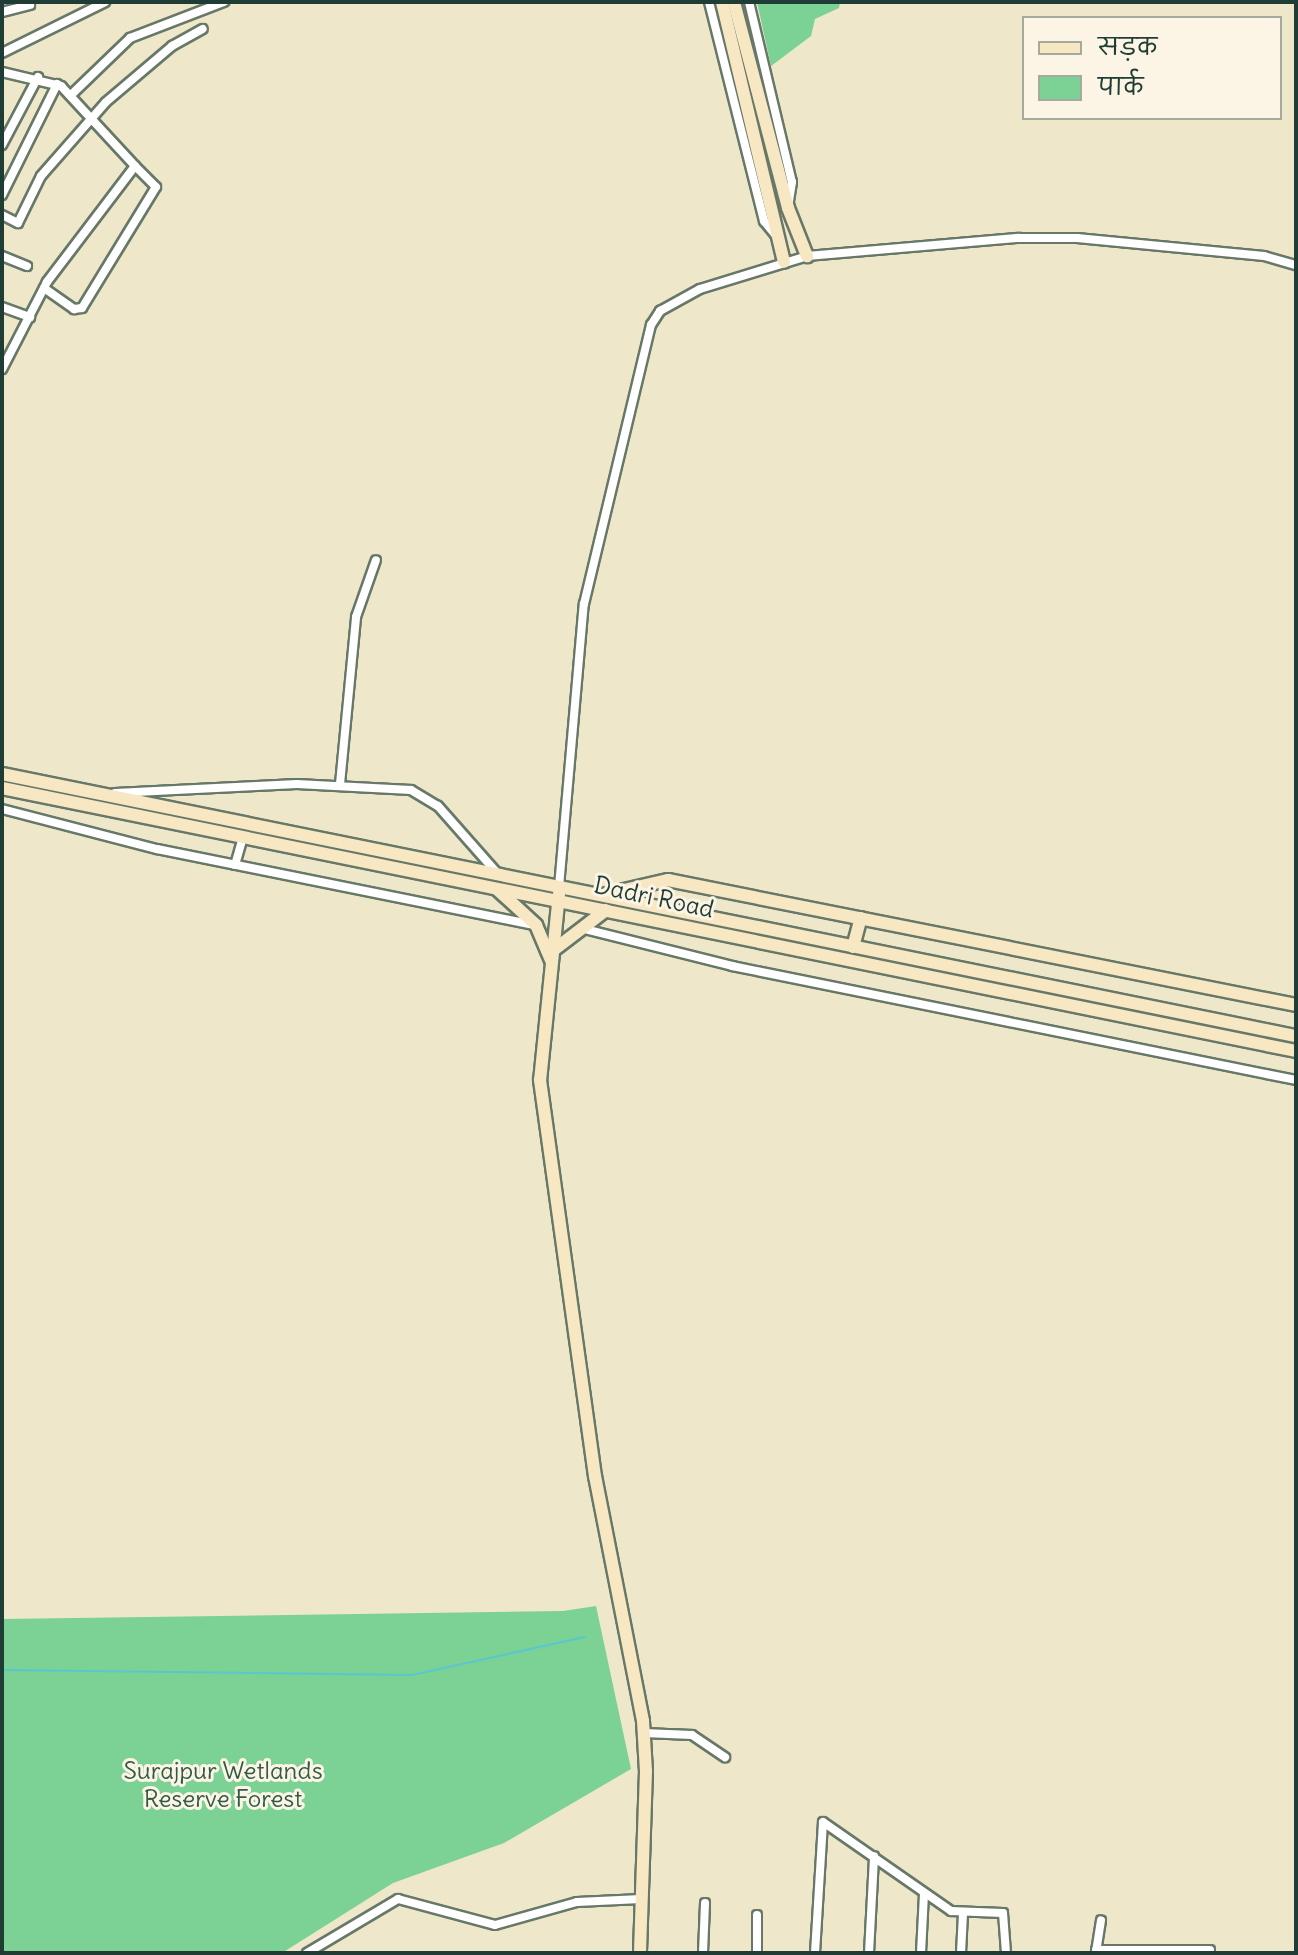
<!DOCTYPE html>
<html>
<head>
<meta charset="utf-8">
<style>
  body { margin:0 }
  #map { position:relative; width:1298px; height:1955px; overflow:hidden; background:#eee7ca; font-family:Delius,"Playpen Sans Deva",sans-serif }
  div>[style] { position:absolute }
  .green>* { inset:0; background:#7cd195 }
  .stream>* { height:2px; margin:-1px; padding:0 1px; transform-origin:1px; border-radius:1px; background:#5ac7cf }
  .roads { filter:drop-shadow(2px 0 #677868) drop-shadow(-2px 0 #677868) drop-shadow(0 2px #677868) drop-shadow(0 -2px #677868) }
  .street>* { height:8px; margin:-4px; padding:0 4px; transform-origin:4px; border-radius:4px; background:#fff }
  .secondary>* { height:12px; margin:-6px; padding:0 6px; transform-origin:6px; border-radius:6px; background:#f8e7c3 }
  span { translate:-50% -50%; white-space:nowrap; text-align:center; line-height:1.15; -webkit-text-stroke:6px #fcf5e5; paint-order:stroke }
  .street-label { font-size:24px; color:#1f3d34 }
  .park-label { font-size:24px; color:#325b47 }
  .frame { position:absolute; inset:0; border:4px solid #1f3d34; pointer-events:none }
  .legend { position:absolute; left:1022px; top:16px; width:260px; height:104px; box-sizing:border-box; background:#fcf5e5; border:2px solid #a4ab9e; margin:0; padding:10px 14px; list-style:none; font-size:24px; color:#1f3d34 }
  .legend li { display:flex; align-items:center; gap:16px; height:40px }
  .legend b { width:40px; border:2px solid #a4ab9e }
</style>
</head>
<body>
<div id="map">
  <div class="green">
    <i style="clip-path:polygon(757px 2px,840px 2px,839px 8px,815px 19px,811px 36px,771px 66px)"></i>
    <i style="clip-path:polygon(596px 1606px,631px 1769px,504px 1843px,393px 1883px,282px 1953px,2px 1953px,2px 1619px,563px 1611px)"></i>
  </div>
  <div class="stream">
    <i style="left:2px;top:1670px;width:410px;rotate:0.7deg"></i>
    <i style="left:412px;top:1675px;width:177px;rotate:-12.4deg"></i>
  </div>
  <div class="roads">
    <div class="street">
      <i style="left:709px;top:2px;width:226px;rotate:75.9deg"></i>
      <i style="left:764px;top:221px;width:22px;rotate:51deg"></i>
      <i style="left:749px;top:2px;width:185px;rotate:76.6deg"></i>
      <i style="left:792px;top:182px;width:25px;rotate:99deg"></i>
      <i style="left:2px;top:12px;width:29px;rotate:-14deg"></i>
      <i style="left:2px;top:53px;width:115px;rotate:-26.3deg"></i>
      <i style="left:2px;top:72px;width:61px;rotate:13.3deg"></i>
      <i style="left:61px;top:86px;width:109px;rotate:47.2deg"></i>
      <i style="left:135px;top:166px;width:146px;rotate:127.2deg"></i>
      <i style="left:47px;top:282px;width:98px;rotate:117.3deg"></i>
      <i style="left:71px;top:95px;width:82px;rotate:-44deg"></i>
      <i style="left:130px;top:38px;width:101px;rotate:-21deg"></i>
      <i style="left:2px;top:145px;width:77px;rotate:-62.1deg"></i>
      <i style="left:2px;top:195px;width:124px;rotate:-63.6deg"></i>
      <i style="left:2px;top:215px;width:18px;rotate:27deg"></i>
      <i style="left:18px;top:223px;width:52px;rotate:-63.9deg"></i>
      <i style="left:41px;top:176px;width:98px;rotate:-48.7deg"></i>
      <i style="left:106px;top:102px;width:87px;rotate:-40.3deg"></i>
      <i style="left:172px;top:46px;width:35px;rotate:-29deg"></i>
      <i style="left:2px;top:256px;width:27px;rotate:22deg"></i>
      <i style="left:44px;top:288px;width:37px;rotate:35deg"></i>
      <i style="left:74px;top:309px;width:8px;rotate:-7deg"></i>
      <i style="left:82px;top:308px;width:142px;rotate:-58.6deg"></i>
      <i style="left:156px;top:187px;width:30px;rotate:-135deg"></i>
      <i style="left:2px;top:307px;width:30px;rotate:20deg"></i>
      <i style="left:340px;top:784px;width:168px;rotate:-84.5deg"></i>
      <i style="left:356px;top:617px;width:60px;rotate:-70.7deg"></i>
      <i style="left:115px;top:793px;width:182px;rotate:-2.8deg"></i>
      <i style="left:297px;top:784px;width:114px;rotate:3deg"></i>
      <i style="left:411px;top:790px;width:31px;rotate:31deg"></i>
      <i style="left:438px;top:806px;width:91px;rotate:48.6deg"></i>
      <i style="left:2px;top:809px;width:160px;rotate:14.5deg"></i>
      <i style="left:157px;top:849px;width:386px;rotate:11.4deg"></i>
      <i style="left:235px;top:865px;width:29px;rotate:-74deg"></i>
      <i style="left:559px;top:887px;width:284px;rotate:-85deg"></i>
      <i style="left:584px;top:604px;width:287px;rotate:-76.5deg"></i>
      <i style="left:651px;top:325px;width:17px;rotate:-57deg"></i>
      <i style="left:660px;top:311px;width:46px;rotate:-28.8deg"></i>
      <i style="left:700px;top:289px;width:112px;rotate:-17.1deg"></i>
      <i style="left:807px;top:256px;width:213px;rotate:-4.9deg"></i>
      <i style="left:1019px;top:238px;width:58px"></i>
      <i style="left:1077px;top:238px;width:188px;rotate:5.5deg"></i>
      <i style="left:1264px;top:256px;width:33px;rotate:16deg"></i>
      <i style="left:581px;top:928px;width:156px;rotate:14.1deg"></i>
      <i style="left:732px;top:966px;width:575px;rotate:11.43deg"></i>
      <i style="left:644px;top:1733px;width:48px;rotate:2.4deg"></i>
      <i style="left:692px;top:1735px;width:40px;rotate:34deg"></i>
      <i style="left:757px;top:1915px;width:38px;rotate:90deg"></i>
      <i style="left:1096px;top:1950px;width:114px"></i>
      <i style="left:1096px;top:1952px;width:32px;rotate:-81deg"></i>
      <i style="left:307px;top:1953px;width:106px;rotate:-30.7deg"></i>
      <i style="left:398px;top:1899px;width:100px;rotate:15deg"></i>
      <i style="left:495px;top:1925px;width:85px;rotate:-15.7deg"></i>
      <i style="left:577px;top:1902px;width:64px;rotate:-2.7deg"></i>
      <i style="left:703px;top:1953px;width:50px;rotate:-87.7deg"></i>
      <i style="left:815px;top:1953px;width:131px;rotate:-86.5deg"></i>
      <i style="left:823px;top:1822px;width:156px;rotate:34.8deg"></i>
      <i style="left:951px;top:1911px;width:52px;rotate:2.2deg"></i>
      <i style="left:1003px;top:1913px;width:40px;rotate:85.7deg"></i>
      <i style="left:869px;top:1953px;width:97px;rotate:-87deg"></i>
      <i style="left:921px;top:1953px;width:60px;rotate:-87.1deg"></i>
      <i style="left:961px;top:1953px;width:40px;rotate:-87.1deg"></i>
    </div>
    <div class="secondary">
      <i style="left:722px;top:2px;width:267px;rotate:76.6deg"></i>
      <i style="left:734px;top:2px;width:213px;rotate:75.3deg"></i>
      <i style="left:788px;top:208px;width:52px;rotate:68.4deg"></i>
      <i style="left:2px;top:774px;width:1320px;rotate:11.45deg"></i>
      <i style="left:2px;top:788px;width:1320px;rotate:11.49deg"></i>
      <i style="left:498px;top:890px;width:52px;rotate:42.6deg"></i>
      <i style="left:536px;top:925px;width:38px;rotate:67deg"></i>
      <i style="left:559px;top:894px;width:187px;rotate:95.8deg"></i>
      <i style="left:540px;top:1080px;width:400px;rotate:82.1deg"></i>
      <i style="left:595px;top:1476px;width:250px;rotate:78.9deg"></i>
      <i style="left:643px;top:1721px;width:50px;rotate:86.6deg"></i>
      <i style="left:646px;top:1771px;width:182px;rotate:91.9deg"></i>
      <i style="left:602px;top:895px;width:68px;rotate:-12.8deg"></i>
      <i style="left:668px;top:880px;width:640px;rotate:11.26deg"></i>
      <i style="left:853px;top:947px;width:30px;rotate:-75deg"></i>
      <i style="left:555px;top:949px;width:64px;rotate:-37.4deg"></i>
    </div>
  </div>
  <div class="street-label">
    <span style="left:654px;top:897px;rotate:12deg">Dadri Road</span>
  </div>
  <div class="park-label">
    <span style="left:223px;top:1785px">Surajpur Wetlands<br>Reserve Forest</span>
  </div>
  <div class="frame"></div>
  <ul class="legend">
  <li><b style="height:10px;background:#f8e7c3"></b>सड़क</li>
  <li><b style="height:22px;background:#7cd195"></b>पार्क</li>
  </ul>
</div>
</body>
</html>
